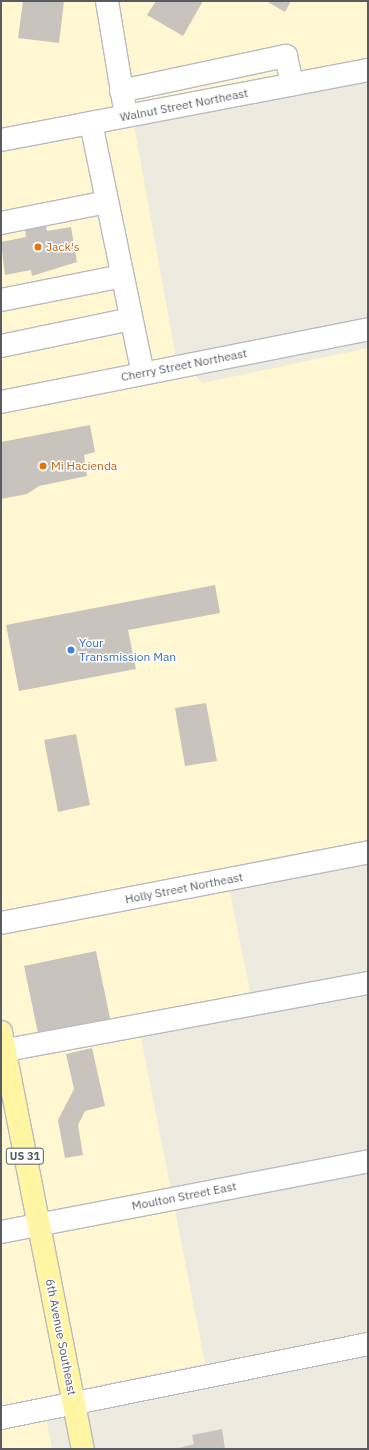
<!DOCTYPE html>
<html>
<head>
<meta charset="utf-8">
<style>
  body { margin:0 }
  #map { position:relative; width:369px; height:1450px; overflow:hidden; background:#edebdf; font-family:"IBM Plex Sans",sans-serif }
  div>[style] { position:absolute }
  .commercial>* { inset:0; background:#fff7d2 }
  .building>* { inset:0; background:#c8c4bd }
  .roads { filter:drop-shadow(1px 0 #b8bac0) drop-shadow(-1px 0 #b8bac0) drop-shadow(0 1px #b8bac0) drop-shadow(0 -1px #b8bac0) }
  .minor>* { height:22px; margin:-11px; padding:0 11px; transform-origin:11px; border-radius:11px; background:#fff }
  .major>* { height:22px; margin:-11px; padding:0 11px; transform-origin:11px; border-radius:11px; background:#fff5a2 }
  .dots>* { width:11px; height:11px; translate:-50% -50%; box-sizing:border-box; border:2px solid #fff; border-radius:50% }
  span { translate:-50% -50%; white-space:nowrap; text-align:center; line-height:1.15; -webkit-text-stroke:3px #fff; paint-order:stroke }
  .shield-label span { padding:1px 3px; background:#fff; border:1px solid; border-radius:3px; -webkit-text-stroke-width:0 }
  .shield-label { font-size:11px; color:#585c62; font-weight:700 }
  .street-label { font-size:12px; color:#585c62 }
  .food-label { font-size:12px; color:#c56008 }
  .left { translate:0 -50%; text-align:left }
  .shop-label { font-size:12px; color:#366cbe }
  .frame { position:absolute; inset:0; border:2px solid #585c62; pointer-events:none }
</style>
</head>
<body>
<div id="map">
  <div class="commercial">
    <i style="clip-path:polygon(1px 1px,368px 1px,368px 58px,131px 108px,176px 358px,203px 383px,368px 348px,368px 840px,225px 867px,251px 996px,138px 1022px,205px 1363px,42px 1397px,52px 1449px,1px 1449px)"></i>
  </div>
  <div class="building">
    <i style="clip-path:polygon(23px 1px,64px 1px,59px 43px,18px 38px)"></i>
    <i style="clip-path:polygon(156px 1px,203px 1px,183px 36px,147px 15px)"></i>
    <i style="clip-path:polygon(266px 1px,291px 1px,285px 12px)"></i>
    <i style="clip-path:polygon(46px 224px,47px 231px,71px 227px,77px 262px,32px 276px,31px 270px,5px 275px,1px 242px,26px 237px,25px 228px)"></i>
    <i style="clip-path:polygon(90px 425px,95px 452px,84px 455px,87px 476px,39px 486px,27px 494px,1px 499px,1px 442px)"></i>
    <i style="clip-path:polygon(215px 585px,220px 613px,128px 630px,136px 669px,19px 691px,6px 625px)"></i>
    <i style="clip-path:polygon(206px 703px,217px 761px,185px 766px,175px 708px)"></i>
    <i style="clip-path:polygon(76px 734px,90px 805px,58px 812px,44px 740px)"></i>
    <i style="clip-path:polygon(96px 951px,111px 1023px,39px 1038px,24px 966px)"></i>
    <i style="clip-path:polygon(92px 1048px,105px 1106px,85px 1111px,78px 1125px,83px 1155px,65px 1158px,58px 1120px,74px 1089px,66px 1054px)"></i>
    <i style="clip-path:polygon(222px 1429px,225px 1449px,175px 1449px,194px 1444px,192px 1435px)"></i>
  </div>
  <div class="roads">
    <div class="minor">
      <i style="left:107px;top:1px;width:104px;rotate:80.6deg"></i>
      <i style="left:121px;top:91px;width:169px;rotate:-12deg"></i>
      <i style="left:286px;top:56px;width:29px;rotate:78deg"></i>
      <i style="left:91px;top:123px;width:255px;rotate:78.3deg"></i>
      <i style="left:1px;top:140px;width:374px;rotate:-10.8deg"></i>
      <i style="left:1px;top:223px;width:108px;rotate:-11.2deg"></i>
      <i style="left:1px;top:300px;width:123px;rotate:-11.2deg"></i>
      <i style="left:1px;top:346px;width:133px;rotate:-11.7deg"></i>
      <i style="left:1px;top:402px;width:374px;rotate:-11.2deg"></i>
      <i style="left:1px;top:923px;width:374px;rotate:-10.9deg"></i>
      <i style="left:1px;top:1051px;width:373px;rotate:-10.5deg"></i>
      <i style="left:1px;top:1232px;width:374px;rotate:-10.9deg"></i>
      <i style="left:1px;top:1418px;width:374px;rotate:-11.4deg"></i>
    </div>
    <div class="major">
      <i style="left:1px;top:1032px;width:425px;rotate:78.9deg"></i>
    </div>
  </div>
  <div class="dots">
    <i style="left:38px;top:247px;background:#e8710a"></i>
    <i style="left:43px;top:466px;background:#e8710a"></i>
    <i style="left:71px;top:650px;background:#3f7fe0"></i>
  </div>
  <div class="shield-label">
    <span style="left:25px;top:1156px">US 31</span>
  </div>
  <div class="street-label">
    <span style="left:184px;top:105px;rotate:-11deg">Walnut Street Northeast</span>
    <span style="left:184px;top:365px;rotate:-11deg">Cherry Street Northeast</span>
    <span style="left:184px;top:888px;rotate:-11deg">Holly Street Northeast</span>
    <span style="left:184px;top:1196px;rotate:-11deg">Moulton Street East</span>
    <span style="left:61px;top:1337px;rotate:79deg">6th Avenue Southeast</span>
  </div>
  <div class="food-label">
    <span class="left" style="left:46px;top:247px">Jack's</span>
    <span class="left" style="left:51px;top:466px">Mi Hacienda</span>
  </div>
  <div class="shop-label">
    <span class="left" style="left:79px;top:650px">Your<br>Transmission Man</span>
  </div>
  <div class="frame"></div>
</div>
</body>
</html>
